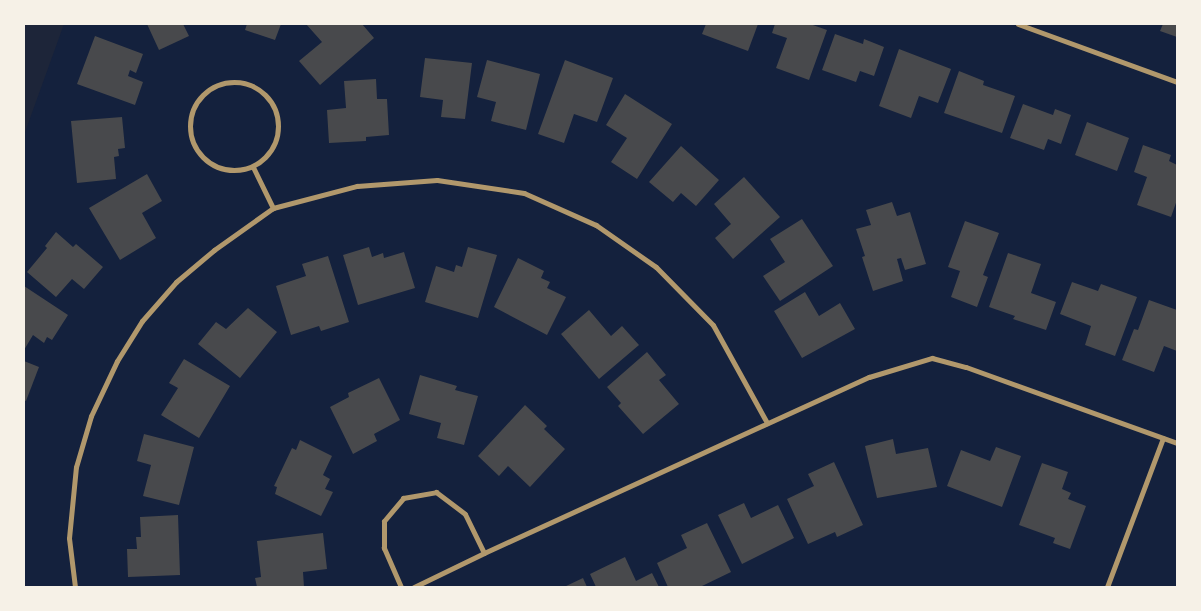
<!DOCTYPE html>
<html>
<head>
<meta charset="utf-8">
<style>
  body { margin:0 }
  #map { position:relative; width:1201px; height:611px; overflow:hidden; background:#14213d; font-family:Bitter,serif }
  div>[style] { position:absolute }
  .green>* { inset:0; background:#1d2539 }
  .building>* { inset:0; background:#48494c }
  .minor>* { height:5px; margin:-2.5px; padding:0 2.5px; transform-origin:2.5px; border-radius:2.5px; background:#b1986c }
  .minor>.ring { margin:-2.5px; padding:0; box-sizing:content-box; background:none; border:5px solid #b1986c; border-radius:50% }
  span { translate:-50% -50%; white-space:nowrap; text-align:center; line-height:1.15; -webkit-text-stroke:5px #f6f1e7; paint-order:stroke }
  .frame { position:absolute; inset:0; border:25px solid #f6f1e7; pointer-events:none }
</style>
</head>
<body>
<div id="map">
  <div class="green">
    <i style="clip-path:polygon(24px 24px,64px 24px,24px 135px)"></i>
  </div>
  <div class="building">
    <i style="clip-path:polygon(147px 24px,183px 24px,189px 36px,159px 50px)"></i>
    <i style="clip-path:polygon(247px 24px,281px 24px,275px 40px,245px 30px)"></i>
    <i style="clip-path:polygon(306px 24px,362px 24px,374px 38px,320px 85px,299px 61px,322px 42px)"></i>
    <i style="clip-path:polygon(706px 24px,758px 24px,748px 51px,702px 34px)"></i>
    <i style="clip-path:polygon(775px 24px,810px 24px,827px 30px,809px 80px,776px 68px,787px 38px,772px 33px)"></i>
    <i style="clip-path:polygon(1163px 24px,1177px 24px,1177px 37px,1160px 31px)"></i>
    <i style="clip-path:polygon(835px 34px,863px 44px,864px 39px,884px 47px,874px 76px,860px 71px,856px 82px,822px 70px)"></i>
    <i style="clip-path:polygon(95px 36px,143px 54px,136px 73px,130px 70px,128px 76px,143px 82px,135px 105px,77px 84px)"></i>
    <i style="clip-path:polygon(899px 49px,951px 69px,938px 103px,919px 96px,911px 118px,879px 106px)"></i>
    <i style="clip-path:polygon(425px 58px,472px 63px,465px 119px,441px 117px,443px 100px,420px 97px)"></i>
    <i style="clip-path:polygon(487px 60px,540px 74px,526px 130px,491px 121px,496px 102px,477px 97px)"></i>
    <i style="clip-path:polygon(565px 60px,613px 78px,597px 122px,574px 114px,564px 143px,538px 134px)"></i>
    <i style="clip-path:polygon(959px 71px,984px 81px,983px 85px,1015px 96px,1002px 133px,944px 113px)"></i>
    <i style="clip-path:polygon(376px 79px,377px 99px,387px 99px,389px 135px,366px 137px,366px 141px,329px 143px,327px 110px,346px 108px,344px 81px)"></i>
    <i style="clip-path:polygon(625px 94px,672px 124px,637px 179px,611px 162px,627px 138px,606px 125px)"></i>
    <i style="clip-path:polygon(1023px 104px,1053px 115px,1055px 109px,1071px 115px,1061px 144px,1048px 139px,1044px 150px,1010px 138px)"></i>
    <i style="clip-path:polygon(122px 117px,125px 148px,118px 149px,119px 156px,114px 157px,116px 179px,77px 183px,71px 121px)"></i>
    <i style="clip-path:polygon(1087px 122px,1129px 138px,1117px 171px,1075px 155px)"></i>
    <i style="clip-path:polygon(1143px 145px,1171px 155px,1169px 161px,1177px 165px,1177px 200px,1171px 217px,1137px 205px,1147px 177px,1134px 172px)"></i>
    <i style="clip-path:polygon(681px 146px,719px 180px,696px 206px,681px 193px,673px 202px,649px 182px)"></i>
    <i style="clip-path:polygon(147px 174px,162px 201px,142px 213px,156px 238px,120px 260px,89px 208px)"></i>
    <i style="clip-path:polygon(744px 177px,780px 217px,733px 259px,715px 238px,731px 224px,714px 204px)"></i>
    <i style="clip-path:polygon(892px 202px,897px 216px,910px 212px,926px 264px,905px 270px,901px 258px,897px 259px,903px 281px,873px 291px,862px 257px,865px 256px,856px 229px,871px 225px,866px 210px)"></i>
    <i style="clip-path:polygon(802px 219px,833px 266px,780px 301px,763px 276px,785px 262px,770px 239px)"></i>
    <i style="clip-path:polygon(965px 221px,999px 233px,983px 275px,988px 277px,977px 307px,951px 297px,960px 271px,948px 267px)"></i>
    <i style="clip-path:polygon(56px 232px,73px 247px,76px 244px,103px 267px,84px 289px,72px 279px,56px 297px,27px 272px,47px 248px,45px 246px)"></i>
    <i style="clip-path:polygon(369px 247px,372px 257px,383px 253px,384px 258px,404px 252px,415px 288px,358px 305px,343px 255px)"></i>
    <i style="clip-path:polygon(468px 247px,497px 255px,478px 318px,425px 302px,436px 266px,454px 272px,456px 265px,462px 267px)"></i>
    <i style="clip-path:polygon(1008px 253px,1041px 264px,1031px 293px,1056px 302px,1046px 330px,1013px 319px,1015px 316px,989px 307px)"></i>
    <i style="clip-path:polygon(328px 256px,349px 322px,321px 331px,319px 326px,291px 335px,276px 286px,306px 276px,302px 264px)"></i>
    <i style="clip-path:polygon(518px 258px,544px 271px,541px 278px,550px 282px,547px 288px,566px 297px,547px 335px,494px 307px)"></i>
    <i style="clip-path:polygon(1072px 282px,1098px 291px,1101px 284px,1137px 297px,1115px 356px,1085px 345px,1091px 326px,1060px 314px)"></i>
    <i style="clip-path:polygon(24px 286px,68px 315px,52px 340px,47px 337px,44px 343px,33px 335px,24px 350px)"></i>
    <i style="clip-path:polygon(805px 292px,819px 316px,840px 303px,855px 329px,802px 358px,774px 311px)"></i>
    <i style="clip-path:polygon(1149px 300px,1177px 310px,1177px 351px,1164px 346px,1154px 372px,1122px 360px,1134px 329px,1138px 330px)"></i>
    <i style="clip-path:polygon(248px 308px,277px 332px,240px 378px,198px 344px,216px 322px,226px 329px)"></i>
    <i style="clip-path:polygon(589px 310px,611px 336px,622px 326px,639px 345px,599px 379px,561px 334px)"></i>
    <i style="clip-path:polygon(647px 352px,666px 375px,659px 380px,679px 404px,643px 434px,618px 406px,621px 403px,607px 387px)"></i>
    <i style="clip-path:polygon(184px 359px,230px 386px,199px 438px,161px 415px,178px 388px,169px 383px)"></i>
    <i style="clip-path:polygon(24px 361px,39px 367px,26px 401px,24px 400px)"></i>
    <i style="clip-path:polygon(420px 375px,457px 386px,455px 390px,478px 396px,464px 445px,437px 438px,441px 423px,409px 414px)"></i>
    <i style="clip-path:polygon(379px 378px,400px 420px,374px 434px,377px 441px,353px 454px,330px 407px,349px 397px,348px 393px)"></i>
    <i style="clip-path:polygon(525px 405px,547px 426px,544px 429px,565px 449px,530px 487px,508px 466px,499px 476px,478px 456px)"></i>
    <i style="clip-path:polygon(144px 434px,194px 447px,179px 505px,143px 496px,151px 465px,137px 461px)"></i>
    <i style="clip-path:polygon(893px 439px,896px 454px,928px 448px,937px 487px,877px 498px,865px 446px)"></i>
    <i style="clip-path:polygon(300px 440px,332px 456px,323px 475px,330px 479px,325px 489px,333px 492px,321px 516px,275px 494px,277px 487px,274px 486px,292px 448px,296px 450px)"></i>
    <i style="clip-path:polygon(996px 447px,1021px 456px,1002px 507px,947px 486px,961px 450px,990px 461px)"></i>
    <i style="clip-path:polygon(834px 462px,863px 525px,837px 537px,835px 532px,808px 544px,787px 499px,814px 486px,808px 474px)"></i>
    <i style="clip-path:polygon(1042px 463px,1068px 472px,1062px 489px,1071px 493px,1068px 499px,1086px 506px,1070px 549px,1053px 543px,1055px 538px,1019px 525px)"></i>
    <i style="clip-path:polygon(744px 503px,751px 518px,778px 505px,794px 538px,742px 564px,718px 515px)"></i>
    <i style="clip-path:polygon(178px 515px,180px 575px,128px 577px,127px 549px,137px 549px,136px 537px,141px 537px,140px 517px)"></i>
    <i style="clip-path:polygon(707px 523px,731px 572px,700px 587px,668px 587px,657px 563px,687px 548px,681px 535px)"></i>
    <i style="clip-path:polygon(323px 533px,327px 569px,303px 572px,304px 587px,257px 587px,255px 578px,261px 577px,257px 541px)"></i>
    <i style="clip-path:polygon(625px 557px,636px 581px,652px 573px,659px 587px,596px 587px,590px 574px)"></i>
    <i style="clip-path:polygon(583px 578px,587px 587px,564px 587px)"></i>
  </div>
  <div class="minor">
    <i style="left:1018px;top:24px;width:169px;rotate:20deg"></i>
    <i class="ring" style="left:190px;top:82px;width:83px;height:83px"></i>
    <i style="left:253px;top:167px;width:46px;rotate:64deg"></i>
    <i style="left:75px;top:587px;width:49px;rotate:-97deg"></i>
    <i style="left:69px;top:538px;width:71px;rotate:-84.4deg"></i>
    <i style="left:76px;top:467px;width:53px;rotate:-73.6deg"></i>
    <i style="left:91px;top:416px;width:61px;rotate:-64.7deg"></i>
    <i style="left:117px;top:361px;width:47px;rotate:-58deg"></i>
    <i style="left:142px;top:321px;width:52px;rotate:-48.9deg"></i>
    <i style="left:176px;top:282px;width:50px;rotate:-40.1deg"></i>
    <i style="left:214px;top:250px;width:72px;rotate:-35.4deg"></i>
    <i style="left:273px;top:208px;width:87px;rotate:-14.7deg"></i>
    <i style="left:357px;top:186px;width:80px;rotate:-4.3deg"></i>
    <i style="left:437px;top:180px;width:88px;rotate:8.5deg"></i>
    <i style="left:524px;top:193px;width:79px;rotate:24deg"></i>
    <i style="left:596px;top:225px;width:73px;rotate:35deg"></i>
    <i style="left:656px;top:267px;width:81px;rotate:45.5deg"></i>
    <i style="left:713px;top:325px;width:112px;rotate:61.1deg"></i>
    <i style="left:401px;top:587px;width:43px;rotate:-113.6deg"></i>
    <i style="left:384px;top:548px;width:27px;rotate:-90deg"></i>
    <i style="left:384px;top:521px;width:30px;rotate:-50deg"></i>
    <i style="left:403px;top:498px;width:34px;rotate:-10deg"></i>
    <i style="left:436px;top:492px;width:36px;rotate:37deg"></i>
    <i style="left:465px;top:514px;width:43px;rotate:64deg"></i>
    <i style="left:414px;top:587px;width:78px;rotate:-25.9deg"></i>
    <i style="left:484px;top:553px;width:423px;rotate:-24.6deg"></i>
    <i style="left:869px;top:377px;width:66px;rotate:-16.8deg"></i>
    <i style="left:932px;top:358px;width:35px;rotate:15deg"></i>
    <i style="left:966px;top:367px;width:224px;rotate:19.8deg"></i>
    <i style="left:1107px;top:587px;width:159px;rotate:-69.4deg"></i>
  </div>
  <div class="frame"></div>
</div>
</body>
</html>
